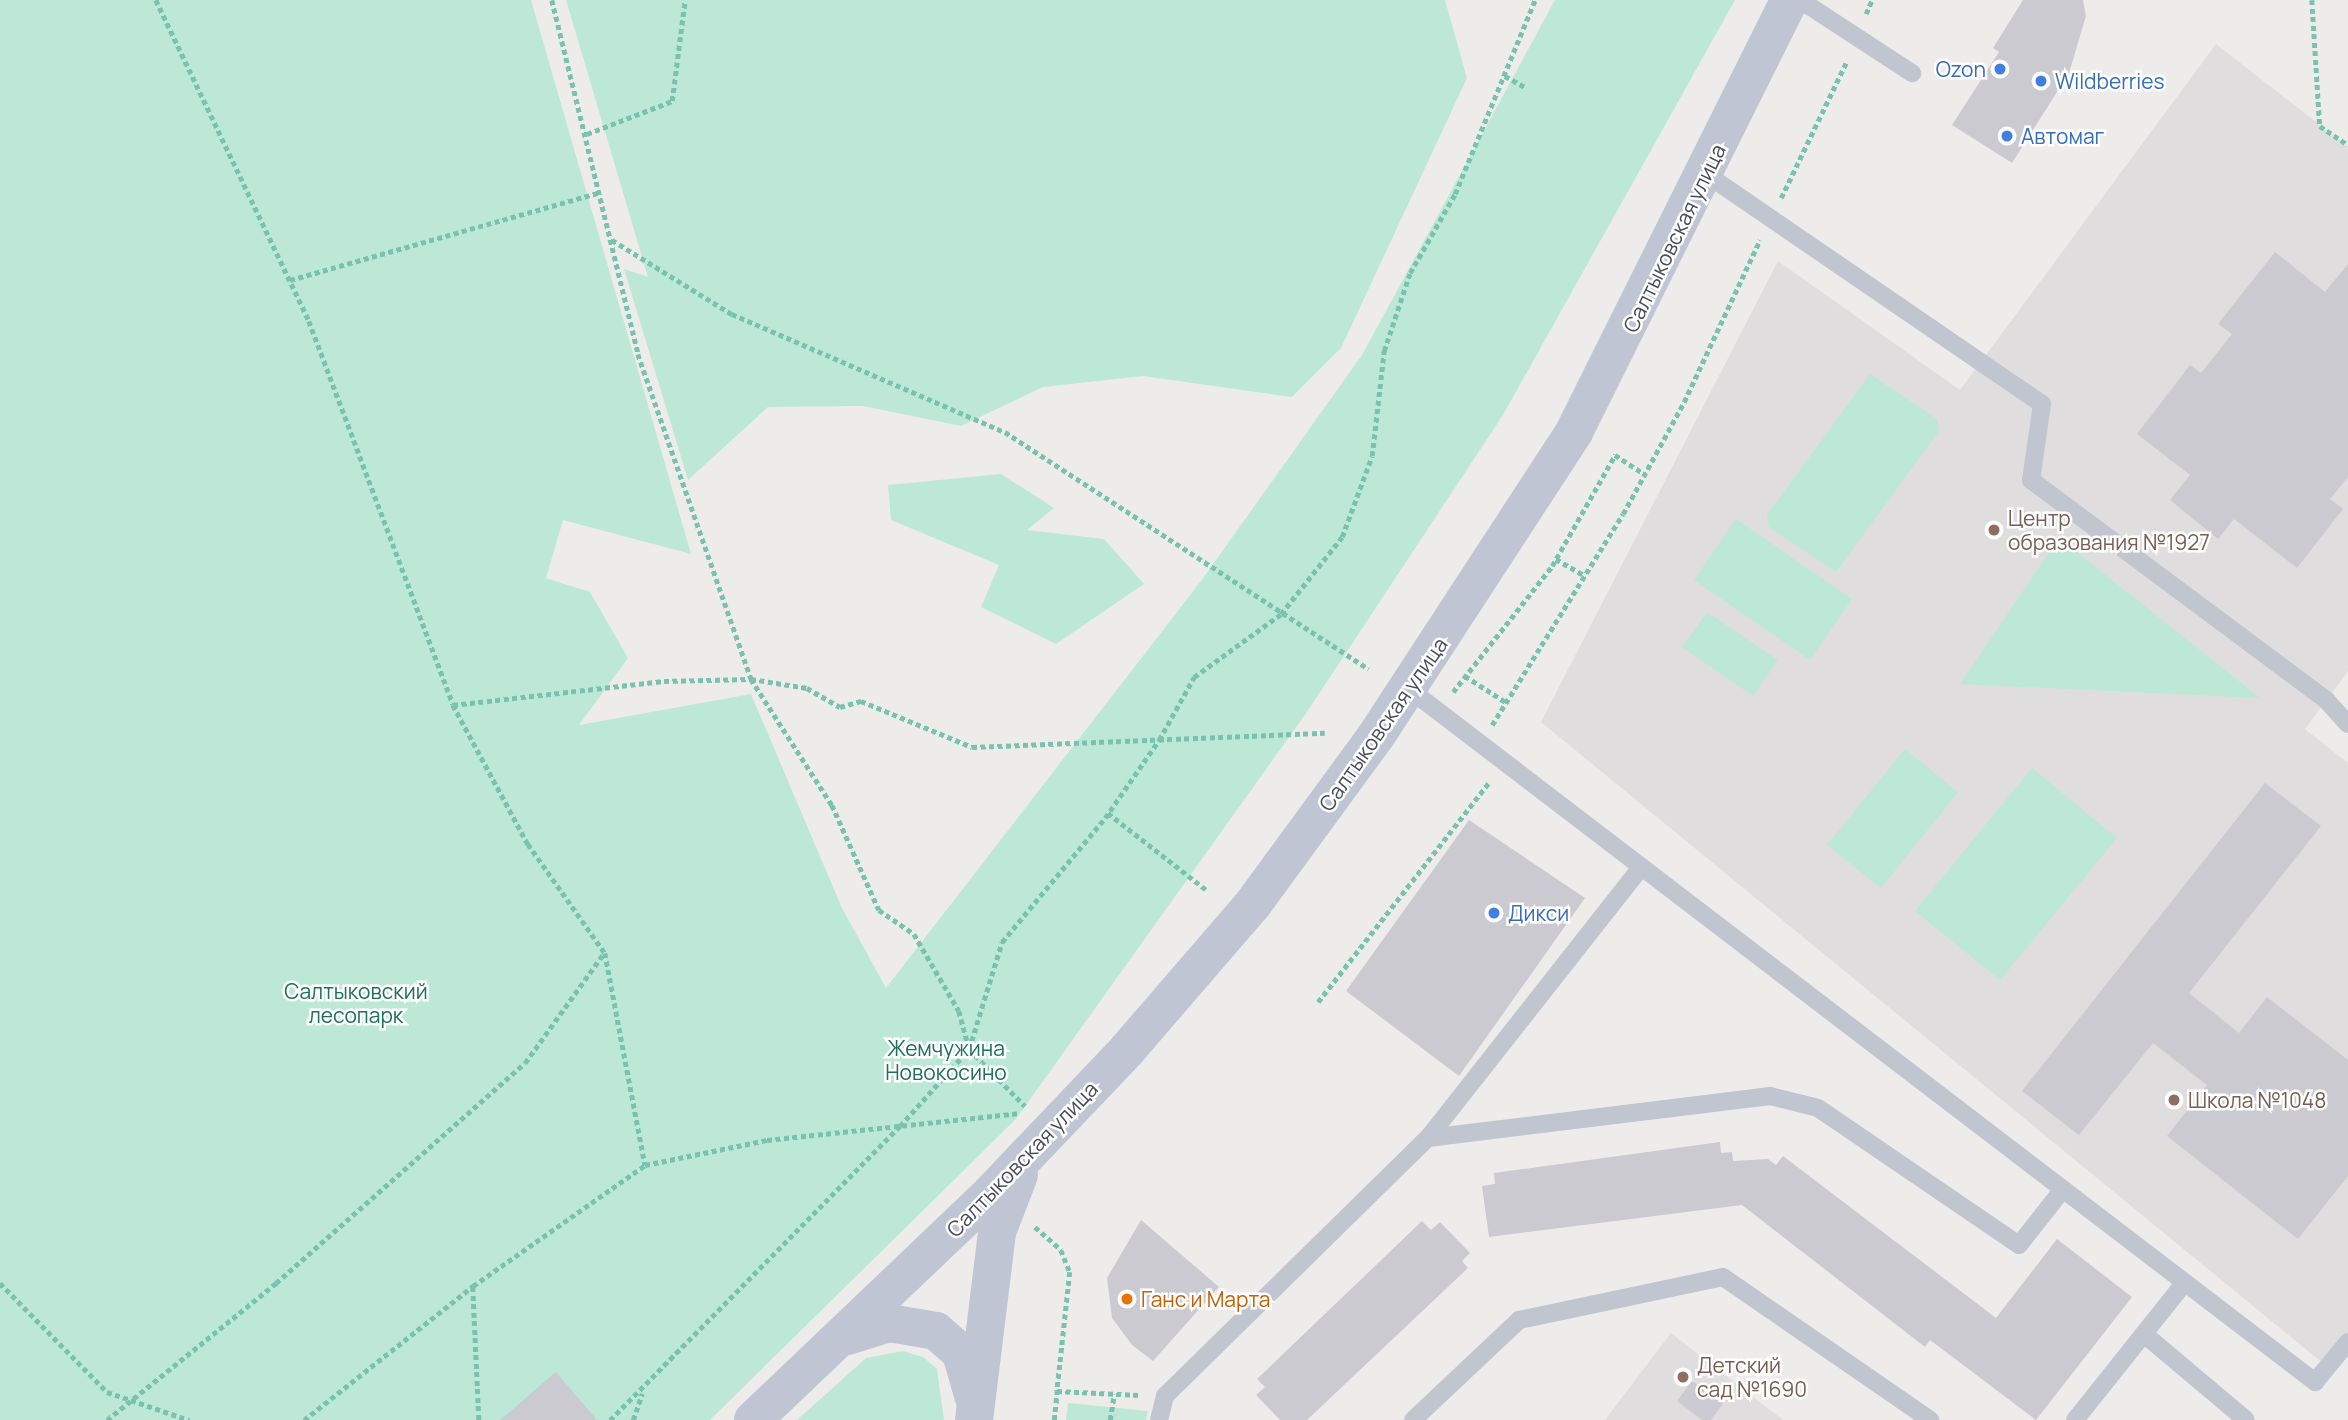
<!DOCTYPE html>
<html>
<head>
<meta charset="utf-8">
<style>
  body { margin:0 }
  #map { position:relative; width:2348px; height:1420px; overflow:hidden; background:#eeeceb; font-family:Manrope,sans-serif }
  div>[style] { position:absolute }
  .education>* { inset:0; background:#dfdddd }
  .green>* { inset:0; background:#bde8d7 }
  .building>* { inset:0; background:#cacad0 }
  .path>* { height:4.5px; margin-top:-2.25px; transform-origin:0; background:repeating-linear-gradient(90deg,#79c2ae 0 5px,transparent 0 8.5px) }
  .lane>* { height:18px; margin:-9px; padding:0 9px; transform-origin:9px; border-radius:9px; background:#c0c5cf }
  .secondary>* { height:38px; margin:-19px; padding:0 19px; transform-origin:19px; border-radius:19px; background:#c0c5d3 }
  .dots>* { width:19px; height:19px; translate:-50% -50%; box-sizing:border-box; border:4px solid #fff; border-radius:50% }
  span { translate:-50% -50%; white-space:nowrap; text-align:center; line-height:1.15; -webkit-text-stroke:5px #fff; paint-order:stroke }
  .shop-label { font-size:21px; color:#366cbe }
  .right { translate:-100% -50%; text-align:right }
  .left { translate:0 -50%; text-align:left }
  .street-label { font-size:21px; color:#464b56 }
  .education-label { font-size:21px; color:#785e54 }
  .park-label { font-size:21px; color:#206f58 }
  .food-label { font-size:21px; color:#c56008 }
</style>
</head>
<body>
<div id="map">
  <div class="education">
    <i style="clip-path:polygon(2216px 44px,2348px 147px,2348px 671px,2305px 729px,2348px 763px,2348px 1332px,2325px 1365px,1541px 722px,1778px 261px,1960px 390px)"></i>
    <i style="clip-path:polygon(1671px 1333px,1783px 1420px,1605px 1420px)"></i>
  </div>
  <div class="green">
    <i style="clip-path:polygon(0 0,531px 0,691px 554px,563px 520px,546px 578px,590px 592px,628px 658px,579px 725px,751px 694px,842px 908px,886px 988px,1201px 581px,1362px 355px,1555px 0,1735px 0,1503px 415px,1307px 712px,1016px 1119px,710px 1420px,0 1420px)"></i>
    <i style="clip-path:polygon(566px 0,1445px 0,1467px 78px,1341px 348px,1292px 397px,1143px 376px,1043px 387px,961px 426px,863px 406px,768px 407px,688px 480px,624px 269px,648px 277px)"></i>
    <i style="clip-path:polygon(1870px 374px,1937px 419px,1939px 431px,1836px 572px,1769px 527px,1767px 515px)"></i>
    <i style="clip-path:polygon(1001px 474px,1054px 508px,1027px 530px,1104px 539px,1144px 584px,1056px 644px,981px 607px,999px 565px,891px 520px,888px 485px)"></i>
    <i style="clip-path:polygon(1736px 519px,1852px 599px,1810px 660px,1694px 580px)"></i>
    <i style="clip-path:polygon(2059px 538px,2260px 698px,1960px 684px)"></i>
    <i style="clip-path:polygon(1707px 612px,1778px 660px,1753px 696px,1682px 647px)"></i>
    <i style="clip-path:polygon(1905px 749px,1958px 792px,1881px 888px,1827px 845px)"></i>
    <i style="clip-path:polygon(2032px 768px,2117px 838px,2000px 980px,1915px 911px)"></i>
    <i style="clip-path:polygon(903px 1351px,923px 1357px,937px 1369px,944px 1420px,797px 1420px,866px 1358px)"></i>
    <i style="clip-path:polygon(1068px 1403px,1148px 1411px,1146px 1420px,1066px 1420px)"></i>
  </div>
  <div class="building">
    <i style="clip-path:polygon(2023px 0,2083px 0,2086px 16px,2069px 73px,2012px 163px,1952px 125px,1999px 52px,1993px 48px)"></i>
    <i style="clip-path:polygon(2275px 252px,2325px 292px,2348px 264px,2348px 477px,2330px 499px,2343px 509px,2297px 568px,2234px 519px,2218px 539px,2170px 500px,2190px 475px,2137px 434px,2190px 365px,2201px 373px,2232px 334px,2218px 324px)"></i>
    <i style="clip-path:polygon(2265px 783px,2321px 826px,2189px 993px,2239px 1033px,2267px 997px,2348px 1060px,2348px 1176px,2298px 1239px,2167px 1136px,2207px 1085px,2153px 1043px,2079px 1135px,2022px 1091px)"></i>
    <i style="clip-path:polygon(1469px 820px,1585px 898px,1459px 1076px,1346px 991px)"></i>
    <i style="clip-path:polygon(1720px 1142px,1721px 1153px,1732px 1152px,1733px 1161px,1768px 1159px,1776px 1165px,1783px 1156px,1996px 1318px,2057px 1239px,2132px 1297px,2036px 1420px,1930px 1340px,1925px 1347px,1742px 1205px,1489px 1237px,1482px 1186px,1495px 1184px,1494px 1173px)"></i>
    <i style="clip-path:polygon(1141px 1220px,1219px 1287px,1153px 1361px,1132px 1345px,1112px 1318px,1107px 1278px)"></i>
    <i style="clip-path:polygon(1422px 1221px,1431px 1230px,1440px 1222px,1470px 1253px,1462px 1261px,1468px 1268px,1307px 1420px,1280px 1420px,1256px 1395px,1265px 1387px,1257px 1379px)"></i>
    <i style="clip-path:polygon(556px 1372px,597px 1420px,500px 1420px)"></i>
    <i style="clip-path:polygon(1692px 1381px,1723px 1404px,1711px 1420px,1702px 1420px,1677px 1401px)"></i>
  </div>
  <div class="path">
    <i style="left:156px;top:0;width:356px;rotate:64.5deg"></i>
    <i style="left:309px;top:321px;width:410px;rotate:69.4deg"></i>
    <i style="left:453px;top:705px;width:158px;rotate:61.7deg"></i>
    <i style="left:528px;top:844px;width:133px;rotate:54.8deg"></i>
    <i style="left:605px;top:953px;width:216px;rotate:79.3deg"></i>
    <i style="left:552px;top:0;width:364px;rotate:76.3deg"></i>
    <i style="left:638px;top:354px;width:344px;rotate:70.8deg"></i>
    <i style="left:751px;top:679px;width:57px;rotate:9.1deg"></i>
    <i style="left:807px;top:688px;width:38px;rotate:30deg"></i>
    <i style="left:840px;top:707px;width:22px;rotate:-16deg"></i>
    <i style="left:861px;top:701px;width:120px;rotate:22.5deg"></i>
    <i style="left:972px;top:747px;width:353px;rotate:-2.3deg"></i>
    <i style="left:2312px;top:0;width:126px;rotate:86.4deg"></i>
    <i style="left:2320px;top:126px;width:34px;rotate:34deg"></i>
    <i style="left:1866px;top:14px;width:15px;rotate:-67deg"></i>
    <i style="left:1505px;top:76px;width:25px;rotate:29deg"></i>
    <i style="left:587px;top:134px;width:91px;rotate:-21.2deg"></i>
    <i style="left:672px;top:101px;width:102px;rotate:-82.7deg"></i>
    <i style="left:1781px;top:198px;width:152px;rotate:-64.3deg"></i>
    <i style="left:612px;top:240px;width:141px;rotate:31.7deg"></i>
    <i style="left:732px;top:314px;width:297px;rotate:23.4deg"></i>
    <i style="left:1005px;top:432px;width:434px;rotate:33.1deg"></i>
    <i style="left:290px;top:280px;width:322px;rotate:-15.8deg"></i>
    <i style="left:1556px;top:559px;width:34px;rotate:30deg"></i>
    <i style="left:1465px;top:676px;width:50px;rotate:32.7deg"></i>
    <i style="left:1453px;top:692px;width:160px;rotate:-51.8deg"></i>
    <i style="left:1552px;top:566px;width:128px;rotate:-60.4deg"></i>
    <i style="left:1615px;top:455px;width:35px;rotate:33deg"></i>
    <i style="left:453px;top:705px;width:212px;rotate:-6.5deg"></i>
    <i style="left:664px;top:681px;width:87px;rotate:-1.3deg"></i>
    <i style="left:751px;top:679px;width:150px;rotate:57.3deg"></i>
    <i style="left:832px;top:805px;width:115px;rotate:65.9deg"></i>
    <i style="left:879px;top:910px;width:42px;rotate:34.4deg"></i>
    <i style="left:914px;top:934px;width:89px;rotate:59.7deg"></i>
    <i style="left:959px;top:1011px;width:39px;rotate:75deg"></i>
    <i style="left:969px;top:1049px;width:80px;rotate:45.5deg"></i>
    <i style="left:1492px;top:725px;width:248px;rotate:-58.2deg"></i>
    <i style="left:1623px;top:514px;width:128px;rotate:-61.4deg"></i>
    <i style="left:1684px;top:402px;width:179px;rotate:-64.9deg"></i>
    <i style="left:1108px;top:813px;width:127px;rotate:38deg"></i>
    <i style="left:1318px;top:1002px;width:279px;rotate:-52.1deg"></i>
    <i style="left:1035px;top:1227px;width:35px;rotate:41deg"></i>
    <i style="left:1061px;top:1250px;width:24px;rotate:68deg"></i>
    <i style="left:1070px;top:1272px;width:120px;rotate:96.2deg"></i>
    <i style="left:1057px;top:1391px;width:82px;rotate:2.8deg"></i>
    <i style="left:0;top:1283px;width:153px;rotate:45.5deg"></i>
    <i style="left:107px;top:1392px;width:87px;rotate:18.9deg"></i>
    <i style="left:473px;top:1287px;width:133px;rotate:87.4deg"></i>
    <i style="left:107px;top:1420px;width:218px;rotate:-39deg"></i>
    <i style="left:276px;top:1283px;width:332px;rotate:-41.5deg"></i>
    <i style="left:525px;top:1063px;width:135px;rotate:-54.3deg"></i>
    <i style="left:304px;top:1420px;width:216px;rotate:-38.4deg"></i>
    <i style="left:473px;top:1286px;width:210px;rotate:-35.1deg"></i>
    <i style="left:645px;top:1165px;width:125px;rotate:-11.6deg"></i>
    <i style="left:767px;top:1140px;width:253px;rotate:-6.1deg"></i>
    <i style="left:610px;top:1420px;width:413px;rotate:-45.4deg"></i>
    <i style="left:900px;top:1126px;width:103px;rotate:-48.1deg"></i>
    <i style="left:969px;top:1049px;width:112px;rotate:-72.9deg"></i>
    <i style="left:1002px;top:942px;width:161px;rotate:-50.3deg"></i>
    <i style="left:1105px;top:818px;width:95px;rotate:-55.3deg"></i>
    <i style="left:1159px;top:740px;width:72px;rotate:-60.9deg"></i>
    <i style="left:1194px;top:677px;width:107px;rotate:-35.9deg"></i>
    <i style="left:1281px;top:614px;width:98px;rotate:-51.6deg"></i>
    <i style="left:1342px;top:537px;width:86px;rotate:-69.7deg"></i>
    <i style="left:1372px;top:456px;width:106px;rotate:-83.5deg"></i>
    <i style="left:1384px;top:351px;width:82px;rotate:-71.6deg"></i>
    <i style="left:1410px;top:273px;width:91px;rotate:-60.3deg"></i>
    <i style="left:1455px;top:194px;width:210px;rotate:-67.6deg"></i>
    <i style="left:633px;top:1420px;width:28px;rotate:-71deg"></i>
    <i style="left:1054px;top:1420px;width:29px;rotate:-84deg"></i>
    <i style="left:1110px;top:1420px;width:26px;rotate:-81deg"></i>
  </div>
  <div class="lane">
    <i style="left:1800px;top:0;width:134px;rotate:33.1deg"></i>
    <i style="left:1706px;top:174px;width:407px;rotate:34.4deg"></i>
    <i style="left:2042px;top:404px;width:77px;rotate:98.2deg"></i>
    <i style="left:2031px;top:480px;width:369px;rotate:36.7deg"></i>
    <i style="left:2327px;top:701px;width:31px;rotate:48deg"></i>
    <i style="left:1409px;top:689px;width:1141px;rotate:37.41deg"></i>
    <i style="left:2315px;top:1382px;width:52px;rotate:-50.5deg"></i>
    <i style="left:1428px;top:1138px;width:345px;rotate:-51.8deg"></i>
    <i style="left:2144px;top:1334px;width:133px;rotate:40.1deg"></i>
    <i style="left:1159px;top:1420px;width:25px;rotate:-76deg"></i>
    <i style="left:1165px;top:1396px;width:368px;rotate:-44.5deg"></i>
    <i style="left:1428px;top:1138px;width:345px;rotate:-7deg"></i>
    <i style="left:1770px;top:1096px;width:49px;rotate:14deg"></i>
    <i style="left:1818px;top:1108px;width:243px;rotate:34.3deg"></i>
    <i style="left:2019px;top:1245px;width:71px;rotate:-51.8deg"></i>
    <i style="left:1413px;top:1420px;width:146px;rotate:-43.3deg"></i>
    <i style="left:1519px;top:1320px;width:208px;rotate:-11.9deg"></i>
    <i style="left:1723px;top:1277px;width:252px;rotate:34.6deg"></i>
    <i style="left:2075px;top:1420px;width:176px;rotate:-51.4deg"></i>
  </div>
  <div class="secondary">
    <i style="left:847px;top:1336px;width:44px;rotate:-17.2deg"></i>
    <i style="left:889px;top:1323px;width:48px;rotate:9.7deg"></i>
    <i style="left:936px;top:1331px;width:33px;rotate:41deg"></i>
    <i style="left:961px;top:1353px;width:44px;rotate:74.1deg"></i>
    <i style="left:753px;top:1420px;width:329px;rotate:-43.6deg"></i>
    <i style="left:991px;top:1193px;width:197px;rotate:-46.4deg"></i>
    <i style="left:1127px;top:1050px;width:193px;rotate:-49.2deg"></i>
    <i style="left:1253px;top:904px;width:208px;rotate:-53.8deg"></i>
    <i style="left:1376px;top:736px;width:363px;rotate:-56.9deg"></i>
    <i style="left:1574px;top:432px;width:483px;rotate:-63.5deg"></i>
    <i style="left:974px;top:1420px;width:189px;rotate:-83deg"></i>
    <i style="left:997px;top:1232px;width:61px;rotate:-68.9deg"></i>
  </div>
  <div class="dots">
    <i style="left:2000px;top:69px;background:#3f7fe0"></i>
    <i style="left:2041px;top:81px;background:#3f7fe0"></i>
    <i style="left:2007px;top:136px;background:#3f7fe0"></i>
    <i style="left:1994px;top:530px;background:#8d6e63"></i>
    <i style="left:1494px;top:913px;background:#3f7fe0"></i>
    <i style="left:2174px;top:1100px;background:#8d6e63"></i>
    <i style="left:1127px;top:1299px;background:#e8710a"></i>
    <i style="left:1683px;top:1377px;background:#8d6e63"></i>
  </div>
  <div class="shop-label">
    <span class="right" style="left:1986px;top:69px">Ozon</span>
    <span class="left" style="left:2055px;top:81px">Wildberries</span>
    <span class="left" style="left:2021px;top:136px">Автомаг</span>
    <span class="left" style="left:1508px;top:913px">Дикси</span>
  </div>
  <div class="street-label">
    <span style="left:1674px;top:238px;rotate:-64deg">Салтыковская улица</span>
    <span style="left:1383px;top:724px;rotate:-55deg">Салтыковская улица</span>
    <span style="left:1022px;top:1159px;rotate:-46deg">Салтыковская улица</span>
  </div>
  <div class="education-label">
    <span class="left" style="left:2008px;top:530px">Центр<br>образования №1927</span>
    <span class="left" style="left:2188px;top:1100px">Школа №1048</span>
    <span class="left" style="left:1697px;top:1377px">Детский<br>сад №1690</span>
  </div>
  <div class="park-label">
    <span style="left:356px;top:1003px">Салтыковский<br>лесопарк</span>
    <span style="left:946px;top:1060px">Жемчужина<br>Новокосино</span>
  </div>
  <div class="food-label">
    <span class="left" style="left:1141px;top:1299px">Ганс и Марта</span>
  </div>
</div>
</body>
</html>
